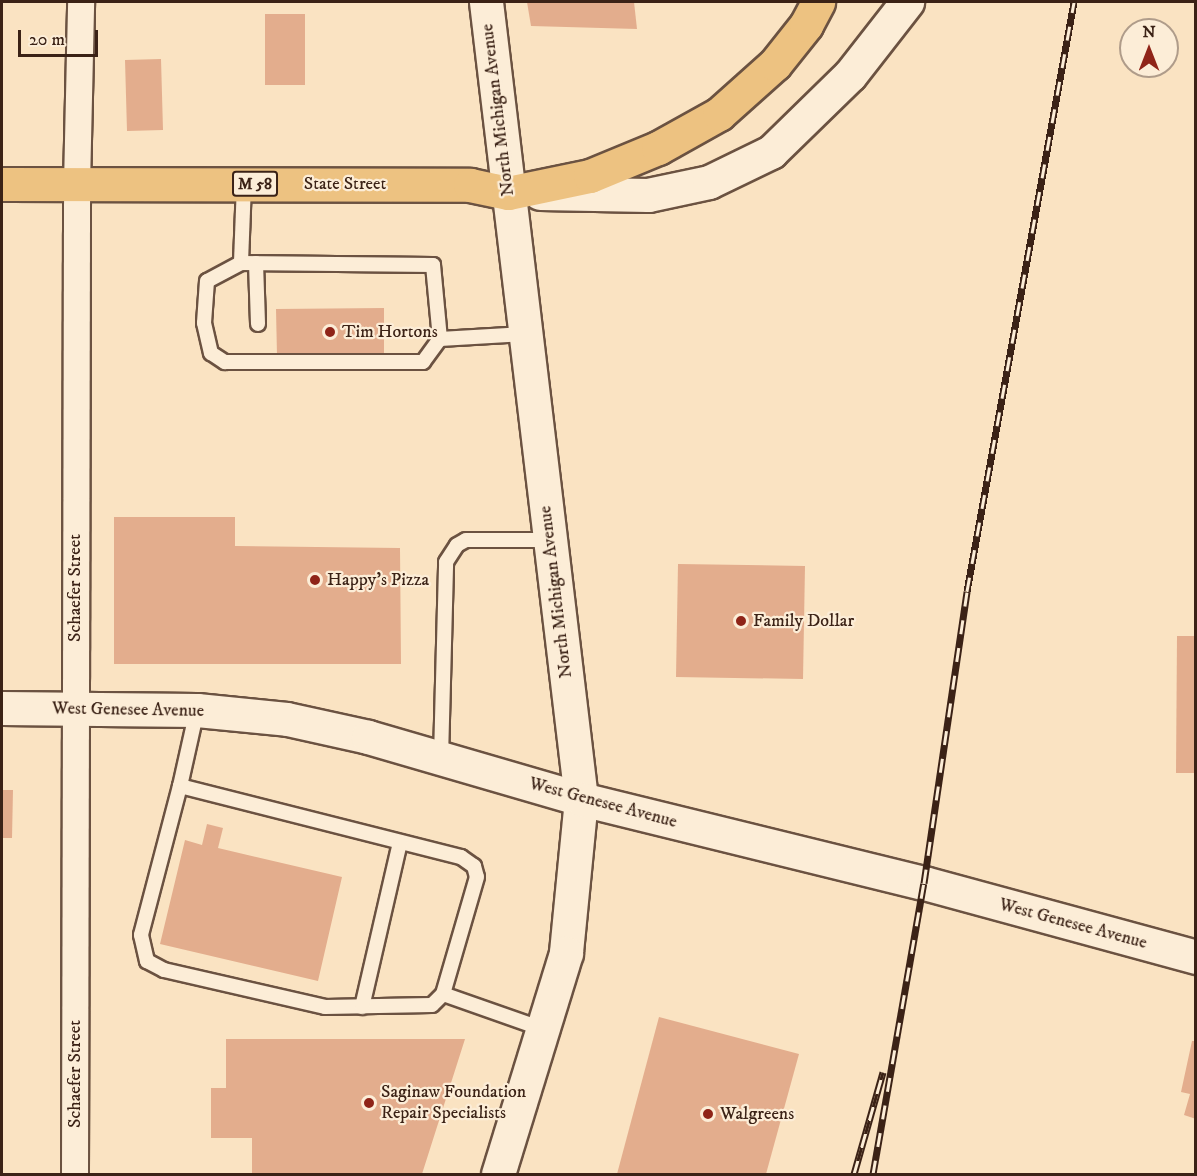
<!DOCTYPE html>
<html>
<head>
<meta charset="utf-8">
<style>
  body { margin:0 }
  #map { position:relative; width:1197px; height:1176px; overflow:hidden; background:#fae3c2; font-family:"IM FELL DW Pica",serif }
  div>[style] { position:absolute }
  .building>* { inset:0; background:#e3ad8d }
  .roads { filter:drop-shadow(2px 0 #6b5241) drop-shadow(-2px 0 #6b5241) drop-shadow(0 2px #6b5241) drop-shadow(0 -2px #6b5241) }
  .lane>* { height:14px; margin:-7px; padding:0 7px; transform-origin:7px; border-radius:7px; background:#fcedd7 }
  .street>* { height:26px; margin:-13px; padding:0 13px; transform-origin:13px; border-radius:13px; background:#fcedd7 }
  .secondary>* { height:33px; margin:-16.5px; padding:0 16.5px; transform-origin:16.5px; border-radius:16.5px; background:#fcedd7 }
  .primary>* { height:33px; margin:-16.5px; padding:0 16.5px; transform-origin:16.5px; border-radius:16.5px; background:#edc281 }
  .highway>* { height:33px; margin:-16.5px; padding:0 16.5px; transform-origin:16.5px; border-radius:16.5px; background:#edc281 }
  .rail>* { height:7px; margin-top:-3.5px; transform-origin:0; background:repeating-linear-gradient(90deg,#fcedd7 0 14px,#3b2216 0 28px); box-sizing:border-box; border-block:2px solid #3b2216 }
  .dots>* { width:16px; height:16px; translate:-50% -50%; box-sizing:border-box; border:3px solid #fcedd7; border-radius:50% }
  span { translate:-50% -50%; white-space:nowrap; text-align:center; line-height:1.15; -webkit-text-stroke:4.5px #fcedd7; paint-order:stroke }
  .shield-label span { padding:2px 4px; background:#fcedd7; border:2px solid; border-radius:4px; -webkit-text-stroke-width:0 }
  .shield-label { font-size:16px; color:#3b2216; font-weight:700 }
  .street-label { font-size:18px; color:#3b2216 }
  .poi-label { font-size:18px; color:#3b2216 }
  .left { translate:0 -50%; text-align:left }
  .frame { position:absolute; inset:0; border:3px solid #3b2216; pointer-events:none }
  .north { position:absolute; left:1119px; top:18px; width:60px; height:60px; box-sizing:border-box; background:#fcedd7; border:2px solid #af9c8a; border-radius:50%; rotate:0deg; font-size:16px; font-weight:700; line-height:24px; text-align:center; color:#3b2216 }
  .north::after { content:''; display:block; margin:auto; width:21px; height:27px; background:#8f2418; clip-path:polygon(50% 0,100% 100%,50% 72%,0 100%) }
  .scale { position:absolute; left:18px; top:30px; width:80px; height:27px; box-sizing:border-box; border:3px solid #3b2216; border-top:0; padding-left:8px; font-size:18px; line-height:21px; white-space:nowrap; color:#3b2216; -webkit-text-stroke:4px #fcedd7; paint-order:stroke }
</style>
</head>
<body>
<div id="map">
  <div class="building">
    <i style="clip-path:polygon(527px 2px,634px 2px,637px 29px,531px 26px)"></i>
    <i style="clip-path:polygon(265px 14px,305px 14px,305px 85px,265px 85px)"></i>
    <i style="clip-path:polygon(161px 59px,163px 130px,127px 131px,125px 60px)"></i>
    <i style="clip-path:polygon(384px 308px,384px 355px,277px 356px,276px 309px)"></i>
    <i style="clip-path:polygon(114px 517px,235px 517px,235px 546px,400px 548px,401px 664px,114px 664px)"></i>
    <i style="clip-path:polygon(678px 564px,805px 566px,803px 679px,676px 677px)"></i>
    <i style="clip-path:polygon(1177px 636px,1196px 636px,1196px 773px,1176px 773px)"></i>
    <i style="clip-path:polygon(2px 790px,13px 790px,12px 838px,2px 838px)"></i>
    <i style="clip-path:polygon(207px 824px,223px 828px,218px 848px,342px 877px,318px 981px,160px 944px,185px 840px,202px 845px)"></i>
    <i style="clip-path:polygon(659px 1017px,799px 1054px,766px 1174px,617px 1174px)"></i>
    <i style="clip-path:polygon(226px 1039px,465px 1039px,422px 1174px,252px 1174px,252px 1138px,211px 1138px,211px 1088px,226px 1088px)"></i>
    <i style="clip-path:polygon(1192px 1041px,1196px 1041px,1196px 1119px,1184px 1115px,1190px 1094px,1181px 1092px)"></i>
  </div>
  <div class="roads">
    <div class="lane">
      <i style="left:244px;top:184px;width:79px;rotate:92.2deg"></i>
      <i style="left:241px;top:263px;width:192px;rotate:0.6deg"></i>
      <i style="left:433px;top:265px;width:74px;rotate:84.6deg"></i>
      <i style="left:440px;top:339px;width:85px;rotate:-3.4deg"></i>
      <i style="left:241px;top:263px;width:38px;rotate:152deg"></i>
      <i style="left:207px;top:281px;width:42px;rotate:94.1deg"></i>
      <i style="left:204px;top:323px;width:31px;rotate:77deg"></i>
      <i style="left:211px;top:353px;width:17px;rotate:33deg"></i>
      <i style="left:225px;top:362px;width:198px"></i>
      <i style="left:423px;top:362px;width:29px;rotate:-54deg"></i>
      <i style="left:256px;top:263px;width:61px;rotate:88.1deg"></i>
      <i style="left:197px;top:710px;width:78px;rotate:102.6deg"></i>
      <i style="left:180px;top:786px;width:290px;rotate:14.2deg"></i>
      <i style="left:461px;top:857px;width:16px;rotate:35deg"></i>
      <i style="left:474px;top:866px;width:11px;rotate:75deg"></i>
      <i style="left:477px;top:877px;width:122px;rotate:106.2deg"></i>
      <i style="left:443px;top:994px;width:106px;rotate:19.3deg"></i>
      <i style="left:441px;top:758px;width:196px;rotate:-88.5deg"></i>
      <i style="left:446px;top:562px;width:20px;rotate:-57deg"></i>
      <i style="left:457px;top:545px;width:10px;rotate:-29deg"></i>
      <i style="left:466px;top:540px;width:84px"></i>
      <i style="left:180px;top:786px;width:154px;rotate:104.7deg"></i>
      <i style="left:141px;top:935px;width:27px;rotate:77deg"></i>
      <i style="left:147px;top:961px;width:19px;rotate:28deg"></i>
      <i style="left:164px;top:970px;width:165px;rotate:12.9deg"></i>
      <i style="left:325px;top:1007px;width:107px;rotate:-1.1deg"></i>
      <i style="left:432px;top:1005px;width:16px;rotate:-45deg"></i>
      <i style="left:362px;top:1007px;width:169px;rotate:-77deg"></i>
    </div>
    <div class="street">
      <i style="left:75px;top:1174px;width:989px;rotate:-89.88deg"></i>
      <i style="left:77px;top:185px;width:183px;rotate:-88.7deg"></i>
    </div>
    <div class="secondary">
      <i style="left:486px;top:2px;width:803px;rotate:83.2deg"></i>
      <i style="left:581px;top:799px;width:155px;rotate:95.6deg"></i>
      <i style="left:566px;top:953px;width:231px;rotate:107.1deg"></i>
      <i style="left:540px;top:193px;width:108px;rotate:1.1deg"></i>
      <i style="left:648px;top:195px;width:62px;rotate:-12deg"></i>
      <i style="left:709px;top:182px;width:69px;rotate:-25.8deg"></i>
      <i style="left:771px;top:152px;width:110px;rotate:-44.3deg"></i>
      <i style="left:850px;top:75px;width:93px;rotate:-52deg"></i>
      <i style="left:2px;top:708px;width:195px;rotate:0.6deg"></i>
      <i style="left:197px;top:710px;width:90px;rotate:5.7deg"></i>
      <i style="left:287px;top:719px;width:83px;rotate:12.5deg"></i>
      <i style="left:368px;top:737px;width:222px;rotate:16.2deg"></i>
      <i style="left:581px;top:799px;width:353px;rotate:13.8deg"></i>
      <i style="left:924px;top:883px;width:282px;rotate:15.2deg"></i>
    </div>
    <div class="primary">
      <i style="left:2px;top:184px;width:468px;rotate:0.1deg"></i>
      <i style="left:470px;top:185px;width:39px;rotate:12deg"></i>
    </div>
    <div class="highway">
      <i style="left:508px;top:193px;width:84px;rotate:-11.7deg"></i>
      <i style="left:590px;top:176px;width:74px;rotate:-22.4deg"></i>
      <i style="left:658px;top:148px;width:70px;rotate:-29.1deg"></i>
      <i style="left:719px;top:114px;width:75px;rotate:-41.8deg"></i>
      <i style="left:775px;top:64px;width:50px;rotate:-51.5deg"></i>
      <i style="left:806px;top:25px;width:26px;rotate:-62deg"></i>
    </div>
  </div>
  <div class="rail">
    <i style="left:854px;top:1174px;width:106px;rotate:-74.1deg"></i>
    <i style="left:873px;top:1174px;width:295px;rotate:-80.1deg"></i>
    <i style="left:924px;top:883px;width:295px;rotate:-81.6deg"></i>
    <i style="left:967px;top:591px;width:599px;rotate:-79.7deg"></i>
  </div>
  <div class="dots">
    <i style="left:330px;top:332px;background:#8f2418"></i>
    <i style="left:315px;top:580px;background:#8f2418"></i>
    <i style="left:741px;top:621px;background:#8f2418"></i>
    <i style="left:369px;top:1103px;background:#8f2418"></i>
    <i style="left:708px;top:1114px;background:#8f2418"></i>
  </div>
  <div class="shield-label">
    <span style="left:255px;top:184px">M 58</span>
  </div>
  <div class="street-label">
    <span style="left:498px;top:110px;rotate:-97deg">North Michigan Avenue</span>
    <span style="left:345px;top:184px">State Street</span>
    <span style="left:75px;top:588px;rotate:-90deg">Schaefer Street</span>
    <span style="left:556px;top:592px;rotate:-97deg">North Michigan Avenue</span>
    <span style="left:128px;top:710px;rotate:1deg">West Genesee Avenue</span>
    <span style="left:603px;top:803px;rotate:15deg">West Genesee Avenue</span>
    <span style="left:1073px;top:924px;rotate:15deg">West Genesee Avenue</span>
    <span style="left:75px;top:1074px;rotate:-90deg">Schaefer Street</span>
  </div>
  <div class="poi-label">
    <span class="left" style="left:342px;top:332px">Tim Hortons</span>
    <span class="left" style="left:327px;top:580px">Happy's Pizza</span>
    <span class="left" style="left:753px;top:621px">Family Dollar</span>
    <span class="left" style="left:381px;top:1103px">Saginaw Foundation<br>Repair Specialists</span>
    <span class="left" style="left:720px;top:1114px">Walgreens</span>
  </div>
  <div class="frame"></div>
  <div class="north">N</div>
  <div class="scale">20 m</div>
</div>
</body>
</html>
